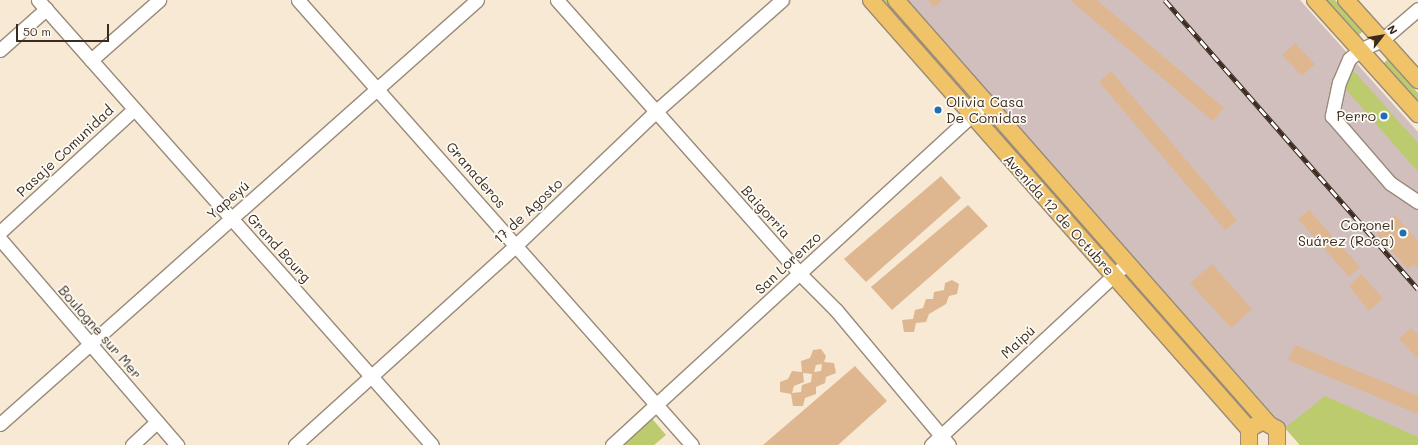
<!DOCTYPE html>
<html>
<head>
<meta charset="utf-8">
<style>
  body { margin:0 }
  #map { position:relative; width:1418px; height:445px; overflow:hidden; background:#f7e9d4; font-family:Mali,sans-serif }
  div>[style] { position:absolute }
  .industrial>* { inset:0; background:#d1bfbe }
  .green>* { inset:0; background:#bbcb6d }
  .building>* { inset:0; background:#deb790 }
  .roads { filter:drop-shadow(1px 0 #998a79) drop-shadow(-1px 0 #998a79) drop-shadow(0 1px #998a79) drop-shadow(0 -1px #998a79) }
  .minor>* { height:13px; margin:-6.5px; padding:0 6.5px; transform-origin:6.5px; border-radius:6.5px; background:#fff }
  .major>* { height:16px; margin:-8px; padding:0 8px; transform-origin:8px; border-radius:8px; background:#f0c369 }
  .rail>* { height:4.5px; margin-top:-2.25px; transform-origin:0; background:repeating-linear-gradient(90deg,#fdfcf7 0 9px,#3b2a1e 0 18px); box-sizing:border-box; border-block:1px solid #3b2a1e }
  .dots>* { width:11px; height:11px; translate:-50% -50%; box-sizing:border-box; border:2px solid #fdfcf7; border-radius:50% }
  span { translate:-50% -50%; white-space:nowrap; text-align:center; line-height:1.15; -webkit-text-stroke:3.5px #fdfcf7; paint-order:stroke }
  .poi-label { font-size:14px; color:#3b2a1e }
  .left { translate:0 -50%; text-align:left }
  .right { translate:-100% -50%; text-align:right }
  .street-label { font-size:14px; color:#3b2a1e }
  .north { position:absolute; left:1362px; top:16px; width:40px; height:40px; -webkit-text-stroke:3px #fdfcf7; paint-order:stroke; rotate:59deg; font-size:11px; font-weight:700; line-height:16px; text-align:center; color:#3b2a1e }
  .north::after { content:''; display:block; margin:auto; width:14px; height:18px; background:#3b2a1e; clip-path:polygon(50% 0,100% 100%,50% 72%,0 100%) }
  .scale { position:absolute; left:16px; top:24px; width:93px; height:18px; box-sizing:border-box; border:2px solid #3b2a1e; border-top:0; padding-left:5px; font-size:12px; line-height:14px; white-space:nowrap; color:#3b2a1e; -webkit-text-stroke:3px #fdfcf7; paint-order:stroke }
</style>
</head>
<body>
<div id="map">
  <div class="industrial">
    <i style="clip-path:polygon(906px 0,1300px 0,1418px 132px,1418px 445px,1300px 445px)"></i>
  </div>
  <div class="green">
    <i style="clip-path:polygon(880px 0,888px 0,965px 95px,963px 96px)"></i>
    <i style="clip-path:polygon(1327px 0,1335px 0,1363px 31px,1359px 35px)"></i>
    <i style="clip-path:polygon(1388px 59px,1418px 93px,1418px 101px,1384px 63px)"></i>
    <i style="clip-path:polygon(1351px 68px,1418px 143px,1418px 172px,1343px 86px)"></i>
    <i style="clip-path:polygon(1003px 134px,1110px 254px,1108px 256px,1001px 136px)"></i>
    <i style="clip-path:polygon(1133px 281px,1249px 412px,1248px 415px,1129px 283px)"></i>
    <i style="clip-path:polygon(1325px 396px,1418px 437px,1418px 445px,1300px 445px,1285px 428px)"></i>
    <i style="clip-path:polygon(649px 415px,666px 435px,654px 445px,613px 445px)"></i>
  </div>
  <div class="building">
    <i style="clip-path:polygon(928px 0,942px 0,934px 7px)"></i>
    <i style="clip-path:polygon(1070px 0,1097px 0,1224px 108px,1213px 121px)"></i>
    <i style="clip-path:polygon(1295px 43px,1315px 64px,1302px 76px,1282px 55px)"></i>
    <i style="clip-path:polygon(1111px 71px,1237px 220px,1225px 230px,1099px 82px)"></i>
    <i style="clip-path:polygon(941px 176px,961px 198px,866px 282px,844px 259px)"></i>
    <i style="clip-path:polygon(968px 205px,988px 226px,892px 310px,871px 287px)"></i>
    <i style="clip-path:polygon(1309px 210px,1360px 267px,1349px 277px,1298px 219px)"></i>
    <i style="clip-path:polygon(1395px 215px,1418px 241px,1418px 269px,1414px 264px,1408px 269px,1377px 234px)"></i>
    <i style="clip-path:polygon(1212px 264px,1252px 309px,1231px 328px,1190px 283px)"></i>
    <i style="clip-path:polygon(1361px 274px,1383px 298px,1369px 311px,1349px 286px)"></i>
    <i style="clip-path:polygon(952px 280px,959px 284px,957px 294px,949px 296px,946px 304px,929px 314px,926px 322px,916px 323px,914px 332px,904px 332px,902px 320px,913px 319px,915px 310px,923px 308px,926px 299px,933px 299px,934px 292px,944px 290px,945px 283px)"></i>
    <i style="clip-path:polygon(1411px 328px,1418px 335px,1418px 359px,1399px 339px)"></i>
    <i style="clip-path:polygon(1295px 345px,1418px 396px,1418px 414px,1288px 360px)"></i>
    <i style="clip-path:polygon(evenodd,821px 349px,826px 356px,824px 362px,834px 363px,836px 373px,826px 377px,825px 383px,816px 387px,816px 394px,805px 398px,803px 406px,793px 406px,791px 394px,780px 392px,780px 382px,788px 379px,792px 371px,802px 372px,801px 361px,810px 358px,813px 350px,821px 349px,822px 364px,821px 371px,814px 372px,816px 365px,822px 364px,821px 349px,803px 373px,812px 374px,811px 382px,802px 385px,801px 392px,792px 393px,794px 386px,804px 382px,803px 373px)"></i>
    <i style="clip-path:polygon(855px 366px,887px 401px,838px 445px,763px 445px)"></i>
  </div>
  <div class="roads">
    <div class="minor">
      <i style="left:38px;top:0;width:594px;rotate:48.48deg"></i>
      <i style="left:298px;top:0;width:594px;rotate:48.48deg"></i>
      <i style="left:557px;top:0;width:366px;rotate:48.4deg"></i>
      <i style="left:800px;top:274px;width:51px;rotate:45deg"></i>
      <i style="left:836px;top:310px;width:176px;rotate:50.1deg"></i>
      <i style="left:1418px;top:9px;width:48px;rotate:139.3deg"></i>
      <i style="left:1382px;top:40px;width:24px;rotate:156deg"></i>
      <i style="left:1360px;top:50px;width:14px;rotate:141deg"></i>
      <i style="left:1349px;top:59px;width:25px;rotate:113deg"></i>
      <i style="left:1339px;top:82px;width:35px;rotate:102deg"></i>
      <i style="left:1332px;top:116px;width:89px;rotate:49.1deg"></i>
      <i style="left:1390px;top:183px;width:34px;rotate:34deg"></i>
      <i style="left:0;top:50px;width:62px;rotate:-41.7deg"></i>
      <i style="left:91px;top:60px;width:91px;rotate:-41.4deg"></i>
      <i style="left:0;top:232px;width:182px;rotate:-42.5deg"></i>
      <i style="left:0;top:239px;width:272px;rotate:49.3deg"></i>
      <i style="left:0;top:424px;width:638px;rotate:-41.63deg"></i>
      <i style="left:132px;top:445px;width:34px;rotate:-43deg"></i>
      <i style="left:295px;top:445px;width:298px;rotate:-42.1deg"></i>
      <i style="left:516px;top:245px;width:194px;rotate:-43.7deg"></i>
      <i style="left:656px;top:111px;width:168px;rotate:-41.4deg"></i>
      <i style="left:612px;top:445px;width:506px;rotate:-42.52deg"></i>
      <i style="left:931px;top:445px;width:267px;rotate:-42.9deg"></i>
    </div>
    <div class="major">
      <i style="left:871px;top:0;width:572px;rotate:48.62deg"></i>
      <i style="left:896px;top:0;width:562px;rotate:48.68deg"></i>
      <i style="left:1315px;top:0;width:154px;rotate:47.9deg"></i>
      <i style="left:1346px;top:0;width:108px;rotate:48deg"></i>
      <i style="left:1249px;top:445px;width:16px;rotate:-90deg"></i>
      <i style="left:1249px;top:429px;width:16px;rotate:-30deg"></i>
      <i style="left:1263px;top:421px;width:16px;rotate:30deg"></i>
      <i style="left:1277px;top:429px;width:16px;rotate:90deg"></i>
    </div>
  </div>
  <div class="rail">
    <i style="left:1165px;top:0;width:384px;rotate:48.8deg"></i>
  </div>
  <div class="dots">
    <i style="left:938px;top:110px;background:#1f6fb2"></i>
    <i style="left:1384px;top:116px;background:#1f6fb2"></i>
    <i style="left:1403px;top:233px;background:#1f6fb2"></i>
  </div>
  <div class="poi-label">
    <span class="left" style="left:946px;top:110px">Olivia Casa<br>De Comidas</span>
    <span class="right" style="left:1376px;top:116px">Perro</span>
    <span class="right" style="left:1394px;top:233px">Coronel<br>Suárez (Roca)</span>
  </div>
  <div class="street-label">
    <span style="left:65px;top:151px;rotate:-43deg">Pasaje Comunidad</span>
    <span style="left:476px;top:175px;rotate:49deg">Granaderos</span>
    <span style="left:228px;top:200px;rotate:-41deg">Yapeyú</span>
    <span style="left:528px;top:211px;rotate:-43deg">17 de Agosto</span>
    <span style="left:766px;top:212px;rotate:48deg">Baigorria</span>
    <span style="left:1059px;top:215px;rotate:48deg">Avenida 12 de Octubre</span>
    <span style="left:279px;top:248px;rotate:48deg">Grand Bourg</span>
    <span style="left:788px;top:263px;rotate:-43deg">San Lorenzo</span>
    <span style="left:100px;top:332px;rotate:49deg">Boulogne sur Mer</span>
    <span style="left:1018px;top:342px;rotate:-43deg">Maipú</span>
  </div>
  <div class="north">N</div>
  <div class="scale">50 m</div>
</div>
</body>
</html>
